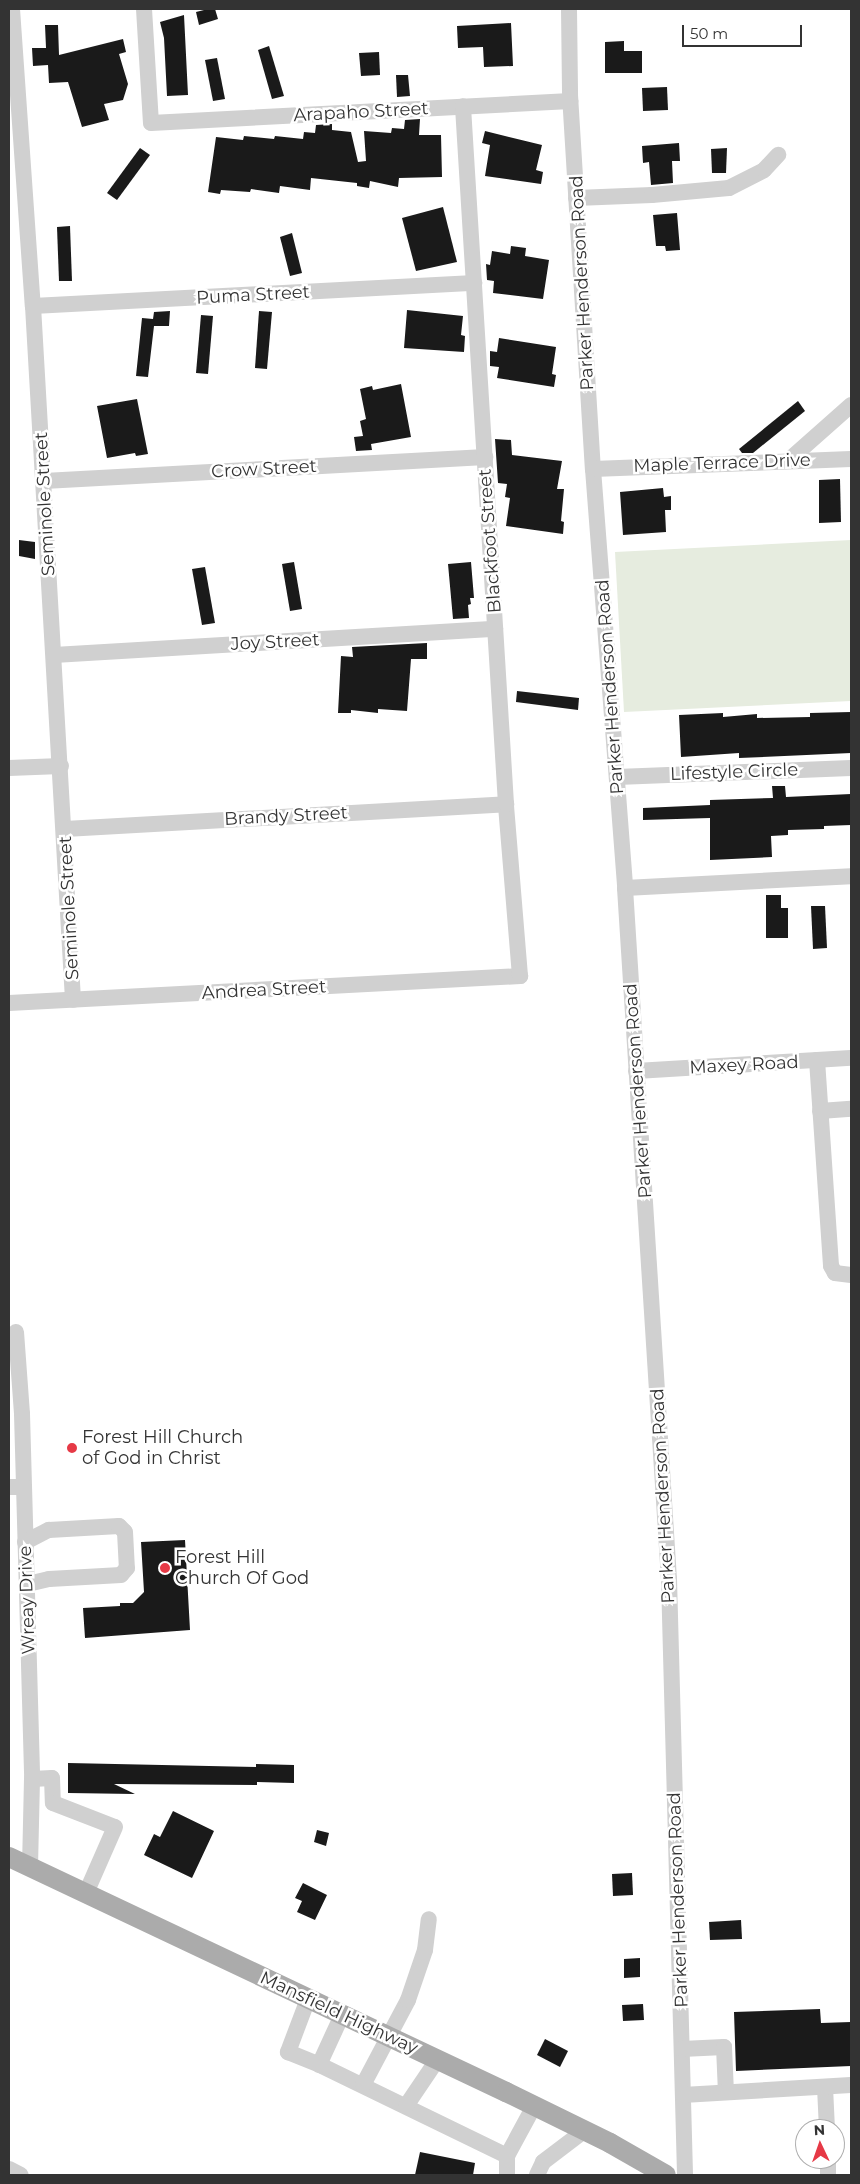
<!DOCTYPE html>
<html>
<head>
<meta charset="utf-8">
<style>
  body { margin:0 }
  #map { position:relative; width:860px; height:2184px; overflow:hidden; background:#fff; font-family:Montserrat,sans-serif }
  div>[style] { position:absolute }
  .green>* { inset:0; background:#e6ecdf }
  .building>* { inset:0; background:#1a1a1a }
  .minor>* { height:16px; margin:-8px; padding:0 8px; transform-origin:8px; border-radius:8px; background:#d0d0d0 }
  .major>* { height:20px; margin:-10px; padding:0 10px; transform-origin:10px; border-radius:10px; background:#ababab }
  .dots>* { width:14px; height:14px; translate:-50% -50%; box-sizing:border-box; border:2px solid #fff; border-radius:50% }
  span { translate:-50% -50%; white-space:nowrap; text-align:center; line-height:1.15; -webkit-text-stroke:5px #fff; paint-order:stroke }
  .street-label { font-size:18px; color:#333 }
  .poi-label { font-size:18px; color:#333 }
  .left { translate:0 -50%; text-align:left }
  .frame { position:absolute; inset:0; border:10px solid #333; pointer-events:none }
  .north { position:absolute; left:795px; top:2119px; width:50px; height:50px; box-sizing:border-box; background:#fff; border:1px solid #adadad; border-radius:50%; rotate:357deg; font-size:14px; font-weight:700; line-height:20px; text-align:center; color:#333 }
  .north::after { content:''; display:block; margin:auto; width:18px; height:22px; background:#e63946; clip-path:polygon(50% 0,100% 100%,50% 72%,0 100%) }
  .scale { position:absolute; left:682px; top:25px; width:120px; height:22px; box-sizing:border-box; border:2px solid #333; border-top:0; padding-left:6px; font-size:15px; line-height:18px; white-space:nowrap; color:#333; -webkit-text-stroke:4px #fff; paint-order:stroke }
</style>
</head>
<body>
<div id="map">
  <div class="green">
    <i style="clip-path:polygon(851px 540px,851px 701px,624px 712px,615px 552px)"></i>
  </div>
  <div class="building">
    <i style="clip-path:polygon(208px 9px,215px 9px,218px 19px,199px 25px,196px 12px)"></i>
    <i style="clip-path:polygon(184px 15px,188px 95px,167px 96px,164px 38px,160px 22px)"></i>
    <i style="clip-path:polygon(511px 23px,513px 66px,484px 67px,483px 47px,458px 48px,457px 26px)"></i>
    <i style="clip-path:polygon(45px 25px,58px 25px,59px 55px,123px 39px,126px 52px,119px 54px,128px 84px,123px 100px,104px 104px,109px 120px,82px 127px,68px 82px,49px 83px,48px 65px,33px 66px,32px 48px,46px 48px)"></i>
    <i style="clip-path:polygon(624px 41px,624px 51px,642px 51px,642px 73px,605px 73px,605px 42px)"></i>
    <i style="clip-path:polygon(269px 46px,284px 96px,272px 99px,258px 50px)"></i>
    <i style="clip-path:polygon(379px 52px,380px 75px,361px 76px,359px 53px)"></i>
    <i style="clip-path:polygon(217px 58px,225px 99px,213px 101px,205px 60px)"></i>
    <i style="clip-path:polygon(396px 75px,408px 75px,410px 96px,397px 97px)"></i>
    <i style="clip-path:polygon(667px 87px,668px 110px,643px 111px,642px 88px)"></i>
    <i style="clip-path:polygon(420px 119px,419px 135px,441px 135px,442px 177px,399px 178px,398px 187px,370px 181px,369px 188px,357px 186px,357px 183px,311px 178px,310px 190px,280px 186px,279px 193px,251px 189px,250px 192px,221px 190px,220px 194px,208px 192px,216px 137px,243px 140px,244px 136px,274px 139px,275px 136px,303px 139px,304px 132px,315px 133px,316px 125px,332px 124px,332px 130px,351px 132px,358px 162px,366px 161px,364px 131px,391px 133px,392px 128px,404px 129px,405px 120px)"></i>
    <i style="clip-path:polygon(485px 131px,542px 145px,536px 170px,543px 172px,541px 184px,485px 176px,490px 145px,482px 143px)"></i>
    <i style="clip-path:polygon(679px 143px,680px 161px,672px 161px,673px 183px,651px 185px,649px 162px,643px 163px,642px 146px)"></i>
    <i style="clip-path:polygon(140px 148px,150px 155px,117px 200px,107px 193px)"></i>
    <i style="clip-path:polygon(727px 148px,726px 173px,712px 173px,711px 149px)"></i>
    <i style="clip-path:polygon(443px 207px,457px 262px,416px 271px,402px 218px)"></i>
    <i style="clip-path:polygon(677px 213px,680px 250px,666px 251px,665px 246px,656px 246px,653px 215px)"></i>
    <i style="clip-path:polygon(70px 226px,72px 281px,59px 281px,57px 227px)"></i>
    <i style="clip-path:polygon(292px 233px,302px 273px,290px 276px,280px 237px)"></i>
    <i style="clip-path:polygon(511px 246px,526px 248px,525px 256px,549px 260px,543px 299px,493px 293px,494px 281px,487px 280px,486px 264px,490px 265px,492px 251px,510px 254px)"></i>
    <i style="clip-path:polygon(407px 310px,463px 316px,461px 335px,465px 336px,464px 352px,404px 348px)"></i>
    <i style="clip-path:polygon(170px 311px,169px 326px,154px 326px,148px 377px,136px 376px,142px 318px,153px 319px,154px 312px)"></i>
    <i style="clip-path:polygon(259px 311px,272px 312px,267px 369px,255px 368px)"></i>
    <i style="clip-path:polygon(201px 315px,213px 316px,208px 374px,196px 373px)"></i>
    <i style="clip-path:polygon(499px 338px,556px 347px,552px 374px,556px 375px,554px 387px,497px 378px,499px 367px,490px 366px,490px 351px,497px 352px)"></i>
    <i style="clip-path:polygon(401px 384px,411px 437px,371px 444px,372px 450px,356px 451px,354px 437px,363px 436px,360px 421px,366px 419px,360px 389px,372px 386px,373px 390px)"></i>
    <i style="clip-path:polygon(137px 399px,148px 454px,136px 456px,135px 453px,107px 458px,97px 406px)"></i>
    <i style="clip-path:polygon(798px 401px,805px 411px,753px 453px,742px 453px,739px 449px)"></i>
    <i style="clip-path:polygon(495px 439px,511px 440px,512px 455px,562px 461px,557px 489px,564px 489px,561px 521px,564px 522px,563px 534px,506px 526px,510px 498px,505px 497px,507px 484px,498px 483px)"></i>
    <i style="clip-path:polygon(840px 479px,841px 522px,819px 523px,819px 480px)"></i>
    <i style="clip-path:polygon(663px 488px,664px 497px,671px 496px,671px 510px,665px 510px,666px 532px,623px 535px,620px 492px)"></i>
    <i style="clip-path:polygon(19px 540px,35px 542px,35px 559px,19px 556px)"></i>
    <i style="clip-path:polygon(294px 562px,302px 609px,290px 611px,282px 564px)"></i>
    <i style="clip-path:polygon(471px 562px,474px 598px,470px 598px,471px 604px,468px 605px,469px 618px,453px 619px,448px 564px)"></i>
    <i style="clip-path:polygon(205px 567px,215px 623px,202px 625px,192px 569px)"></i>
    <i style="clip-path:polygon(427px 643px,427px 659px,411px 659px,407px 711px,378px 709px,378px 713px,351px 710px,351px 713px,338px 713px,341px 656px,353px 657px,352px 647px)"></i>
    <i style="clip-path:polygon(517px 691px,579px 698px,578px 710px,516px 702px)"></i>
    <i style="clip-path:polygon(851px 712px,851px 753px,739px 758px,739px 753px,681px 757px,679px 715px,723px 713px,723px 717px,757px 714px,757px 718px,810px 717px,810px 713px)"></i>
    <i style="clip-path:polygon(772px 786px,785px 786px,786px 797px,851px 794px,851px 825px,824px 826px,824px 829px,788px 830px,788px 835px,771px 836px,772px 857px,710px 860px,710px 818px,643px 820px,643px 808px,710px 805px,710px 800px,773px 798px)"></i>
    <i style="clip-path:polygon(766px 895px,781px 895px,781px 908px,788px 908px,788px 938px,766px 938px)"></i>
    <i style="clip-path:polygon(811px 906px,825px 906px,827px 948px,813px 949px)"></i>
    <i style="clip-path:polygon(185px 1540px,190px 1630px,85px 1638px,83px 1608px,120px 1606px,120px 1603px,133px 1603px,144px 1592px,141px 1542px)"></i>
    <i style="clip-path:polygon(68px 1763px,256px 1767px,256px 1764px,294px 1765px,294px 1783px,257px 1782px,257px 1785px,114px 1784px,135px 1794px,68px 1793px)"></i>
    <i style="clip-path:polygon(173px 1811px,214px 1831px,192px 1878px,144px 1855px,154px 1834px,160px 1837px)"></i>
    <i style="clip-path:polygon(317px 1830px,329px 1833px,326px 1846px,314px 1842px)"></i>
    <i style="clip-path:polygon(632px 1873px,633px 1895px,613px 1896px,612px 1874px)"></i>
    <i style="clip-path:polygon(303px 1883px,327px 1895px,315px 1920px,297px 1912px,302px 1901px,295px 1898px)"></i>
    <i style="clip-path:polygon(741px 1920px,742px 1939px,710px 1940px,709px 1922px)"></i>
    <i style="clip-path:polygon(640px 1958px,640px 1977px,624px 1978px,624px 1959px)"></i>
    <i style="clip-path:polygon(643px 2004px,644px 2020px,623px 2021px,622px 2005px)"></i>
    <i style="clip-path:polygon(820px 2009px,821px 2023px,851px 2022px,851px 2066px,736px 2071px,734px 2012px)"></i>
    <i style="clip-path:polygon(545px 2039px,568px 2051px,560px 2067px,537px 2055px)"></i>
    <i style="clip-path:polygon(420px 2152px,475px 2163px,473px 2175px,415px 2175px)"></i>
  </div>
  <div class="minor">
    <i style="left:12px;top:9px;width:298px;rotate:86deg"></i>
    <i style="left:33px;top:306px;width:695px;rotate:86.7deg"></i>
    <i style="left:144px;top:9px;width:114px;rotate:86.5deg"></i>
    <i style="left:151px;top:123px;width:420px;rotate:-3deg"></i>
    <i style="left:569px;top:9px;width:86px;rotate:89.3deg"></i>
    <i style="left:570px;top:95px;width:375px;rotate:86.5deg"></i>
    <i style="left:593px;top:469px;width:420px;rotate:85.6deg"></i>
    <i style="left:625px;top:888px;width:692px;rotate:86.36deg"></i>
    <i style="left:669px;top:1579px;width:596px;rotate:88.46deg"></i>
    <i style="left:576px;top:198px;width:76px;rotate:-2.3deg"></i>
    <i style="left:652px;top:195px;width:77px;rotate:-5.2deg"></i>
    <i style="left:729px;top:188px;width:39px;rotate:-27deg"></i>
    <i style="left:764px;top:170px;width:21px;rotate:-47deg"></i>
    <i style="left:33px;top:306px;width:442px;rotate:-3deg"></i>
    <i style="left:789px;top:460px;width:83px;rotate:-41.6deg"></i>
    <i style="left:593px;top:469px;width:258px;rotate:-2.2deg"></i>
    <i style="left:44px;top:481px;width:442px;rotate:-3.1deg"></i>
    <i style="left:54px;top:655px;width:442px;rotate:-3.4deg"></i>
    <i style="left:9px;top:768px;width:52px;rotate:-2.2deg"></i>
    <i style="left:617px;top:777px;width:234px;rotate:-2.2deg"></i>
    <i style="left:65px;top:829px;width:442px;rotate:-3.2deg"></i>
    <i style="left:625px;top:888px;width:226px;rotate:-3deg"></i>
    <i style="left:9px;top:1003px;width:512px;rotate:-3.02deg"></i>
    <i style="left:520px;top:976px;width:173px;rotate:-94.7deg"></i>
    <i style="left:506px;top:804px;width:699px;rotate:-93.53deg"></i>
    <i style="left:817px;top:1060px;width:206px;rotate:86.1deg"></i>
    <i style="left:831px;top:1266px;width:8px;rotate:60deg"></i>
    <i style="left:835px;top:1273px;width:16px;rotate:7deg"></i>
    <i style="left:636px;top:1071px;width:215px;rotate:-3.5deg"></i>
    <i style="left:820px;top:1111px;width:31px;rotate:-4deg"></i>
    <i style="left:16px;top:1332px;width:82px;rotate:85.8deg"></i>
    <i style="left:22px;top:1414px;width:365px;rotate:88.4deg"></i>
    <i style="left:32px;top:1779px;width:89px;rotate:91.3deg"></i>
    <i style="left:9px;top:1487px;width:15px"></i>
    <i style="left:25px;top:1542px;width:27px;rotate:-27deg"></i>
    <i style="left:49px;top:1530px;width:70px;rotate:-3.3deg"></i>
    <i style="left:119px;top:1526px;width:8px;rotate:45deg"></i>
    <i style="left:125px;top:1532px;width:36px;rotate:87deg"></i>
    <i style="left:127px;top:1568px;width:9px;rotate:131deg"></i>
    <i style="left:121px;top:1575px;width:72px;rotate:176.8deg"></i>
    <i style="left:49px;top:1579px;width:23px;rotate:167deg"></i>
    <i style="left:32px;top:1779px;width:20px;rotate:-3deg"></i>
    <i style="left:52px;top:1778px;width:25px;rotate:88deg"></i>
    <i style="left:53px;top:1803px;width:66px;rotate:21.2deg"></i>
    <i style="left:115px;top:1827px;width:72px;rotate:113.7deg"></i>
    <i style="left:308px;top:1999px;width:57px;rotate:110.7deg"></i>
    <i style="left:288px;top:2052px;width:37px;rotate:22deg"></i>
    <i style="left:322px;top:2066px;width:206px;rotate:25.9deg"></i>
    <i style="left:507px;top:2156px;width:57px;rotate:-61.6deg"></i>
    <i style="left:682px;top:2049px;width:42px;rotate:-2.7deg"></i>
    <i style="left:724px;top:2047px;width:45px;rotate:87.5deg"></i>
    <i style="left:319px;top:2065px;width:55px;rotate:-65.3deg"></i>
    <i style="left:363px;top:2085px;width:96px;rotate:-62.1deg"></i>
    <i style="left:408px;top:2000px;width:53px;rotate:-71.2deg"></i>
    <i style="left:425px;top:1950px;width:31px;rotate:-83deg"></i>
    <i style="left:825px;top:2087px;width:42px;rotate:87.3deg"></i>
    <i style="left:683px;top:2095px;width:168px;rotate:-3.4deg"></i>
    <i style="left:406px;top:2106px;width:55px;rotate:-56deg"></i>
    <i style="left:507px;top:2156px;width:19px;rotate:90deg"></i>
    <i style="left:828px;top:2159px;width:16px;rotate:90deg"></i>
    <i style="left:9px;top:2169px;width:13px;rotate:27deg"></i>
    <i style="left:537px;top:2175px;width:14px;rotate:-65deg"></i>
    <i style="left:543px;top:2162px;width:51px;rotate:-37.1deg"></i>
  </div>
  <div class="major">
    <i style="left:9px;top:1857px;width:550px;rotate:25.31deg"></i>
    <i style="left:506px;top:2092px;width:116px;rotate:26.1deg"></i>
    <i style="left:610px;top:2143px;width:64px;rotate:29.7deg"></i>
  </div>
  <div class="dots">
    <i style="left:72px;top:1448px;background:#e63946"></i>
    <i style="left:165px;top:1568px;background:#e63946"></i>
  </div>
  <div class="street-label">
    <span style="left:361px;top:112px;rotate:-3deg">Arapaho Street</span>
    <span style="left:582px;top:283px;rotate:-93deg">Parker Henderson Road</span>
    <span style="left:253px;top:295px;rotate:-3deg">Puma Street</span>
    <span style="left:722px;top:463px;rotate:-2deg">Maple Terrace Drive</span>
    <span style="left:264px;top:469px;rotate:-3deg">Crow Street</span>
    <span style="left:45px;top:504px;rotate:-93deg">Seminole Street</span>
    <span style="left:490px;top:541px;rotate:-94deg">Blackfoot Street</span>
    <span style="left:275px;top:642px;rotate:-3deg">Joy Street</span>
    <span style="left:610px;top:687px;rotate:-94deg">Parker Henderson Road</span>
    <span style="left:734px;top:772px;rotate:-2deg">Lifestyle Circle</span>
    <span style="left:286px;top:816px;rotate:-3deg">Brandy Street</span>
    <span style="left:69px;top:908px;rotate:-93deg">Seminole Street</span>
    <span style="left:264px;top:990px;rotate:-3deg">Andrea Street</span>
    <span style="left:744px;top:1065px;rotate:-3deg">Maxey Road</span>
    <span style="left:638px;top:1091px;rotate:-94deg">Parker Henderson Road</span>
    <span style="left:663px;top:1496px;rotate:-93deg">Parker Henderson Road</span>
    <span style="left:27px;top:1600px;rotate:-92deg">Wreay Drive</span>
    <span style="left:678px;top:1900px;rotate:-92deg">Parker Henderson Road</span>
    <span style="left:339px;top:2013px;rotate:25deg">Mansfield Highway</span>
  </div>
  <div class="poi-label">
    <span class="left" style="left:82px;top:1448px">Forest Hill Church<br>of God in Christ</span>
    <span class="left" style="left:175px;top:1568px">Forest Hill<br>Church Of God</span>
  </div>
  <div class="frame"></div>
  <div class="north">N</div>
  <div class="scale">50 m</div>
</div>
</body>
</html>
